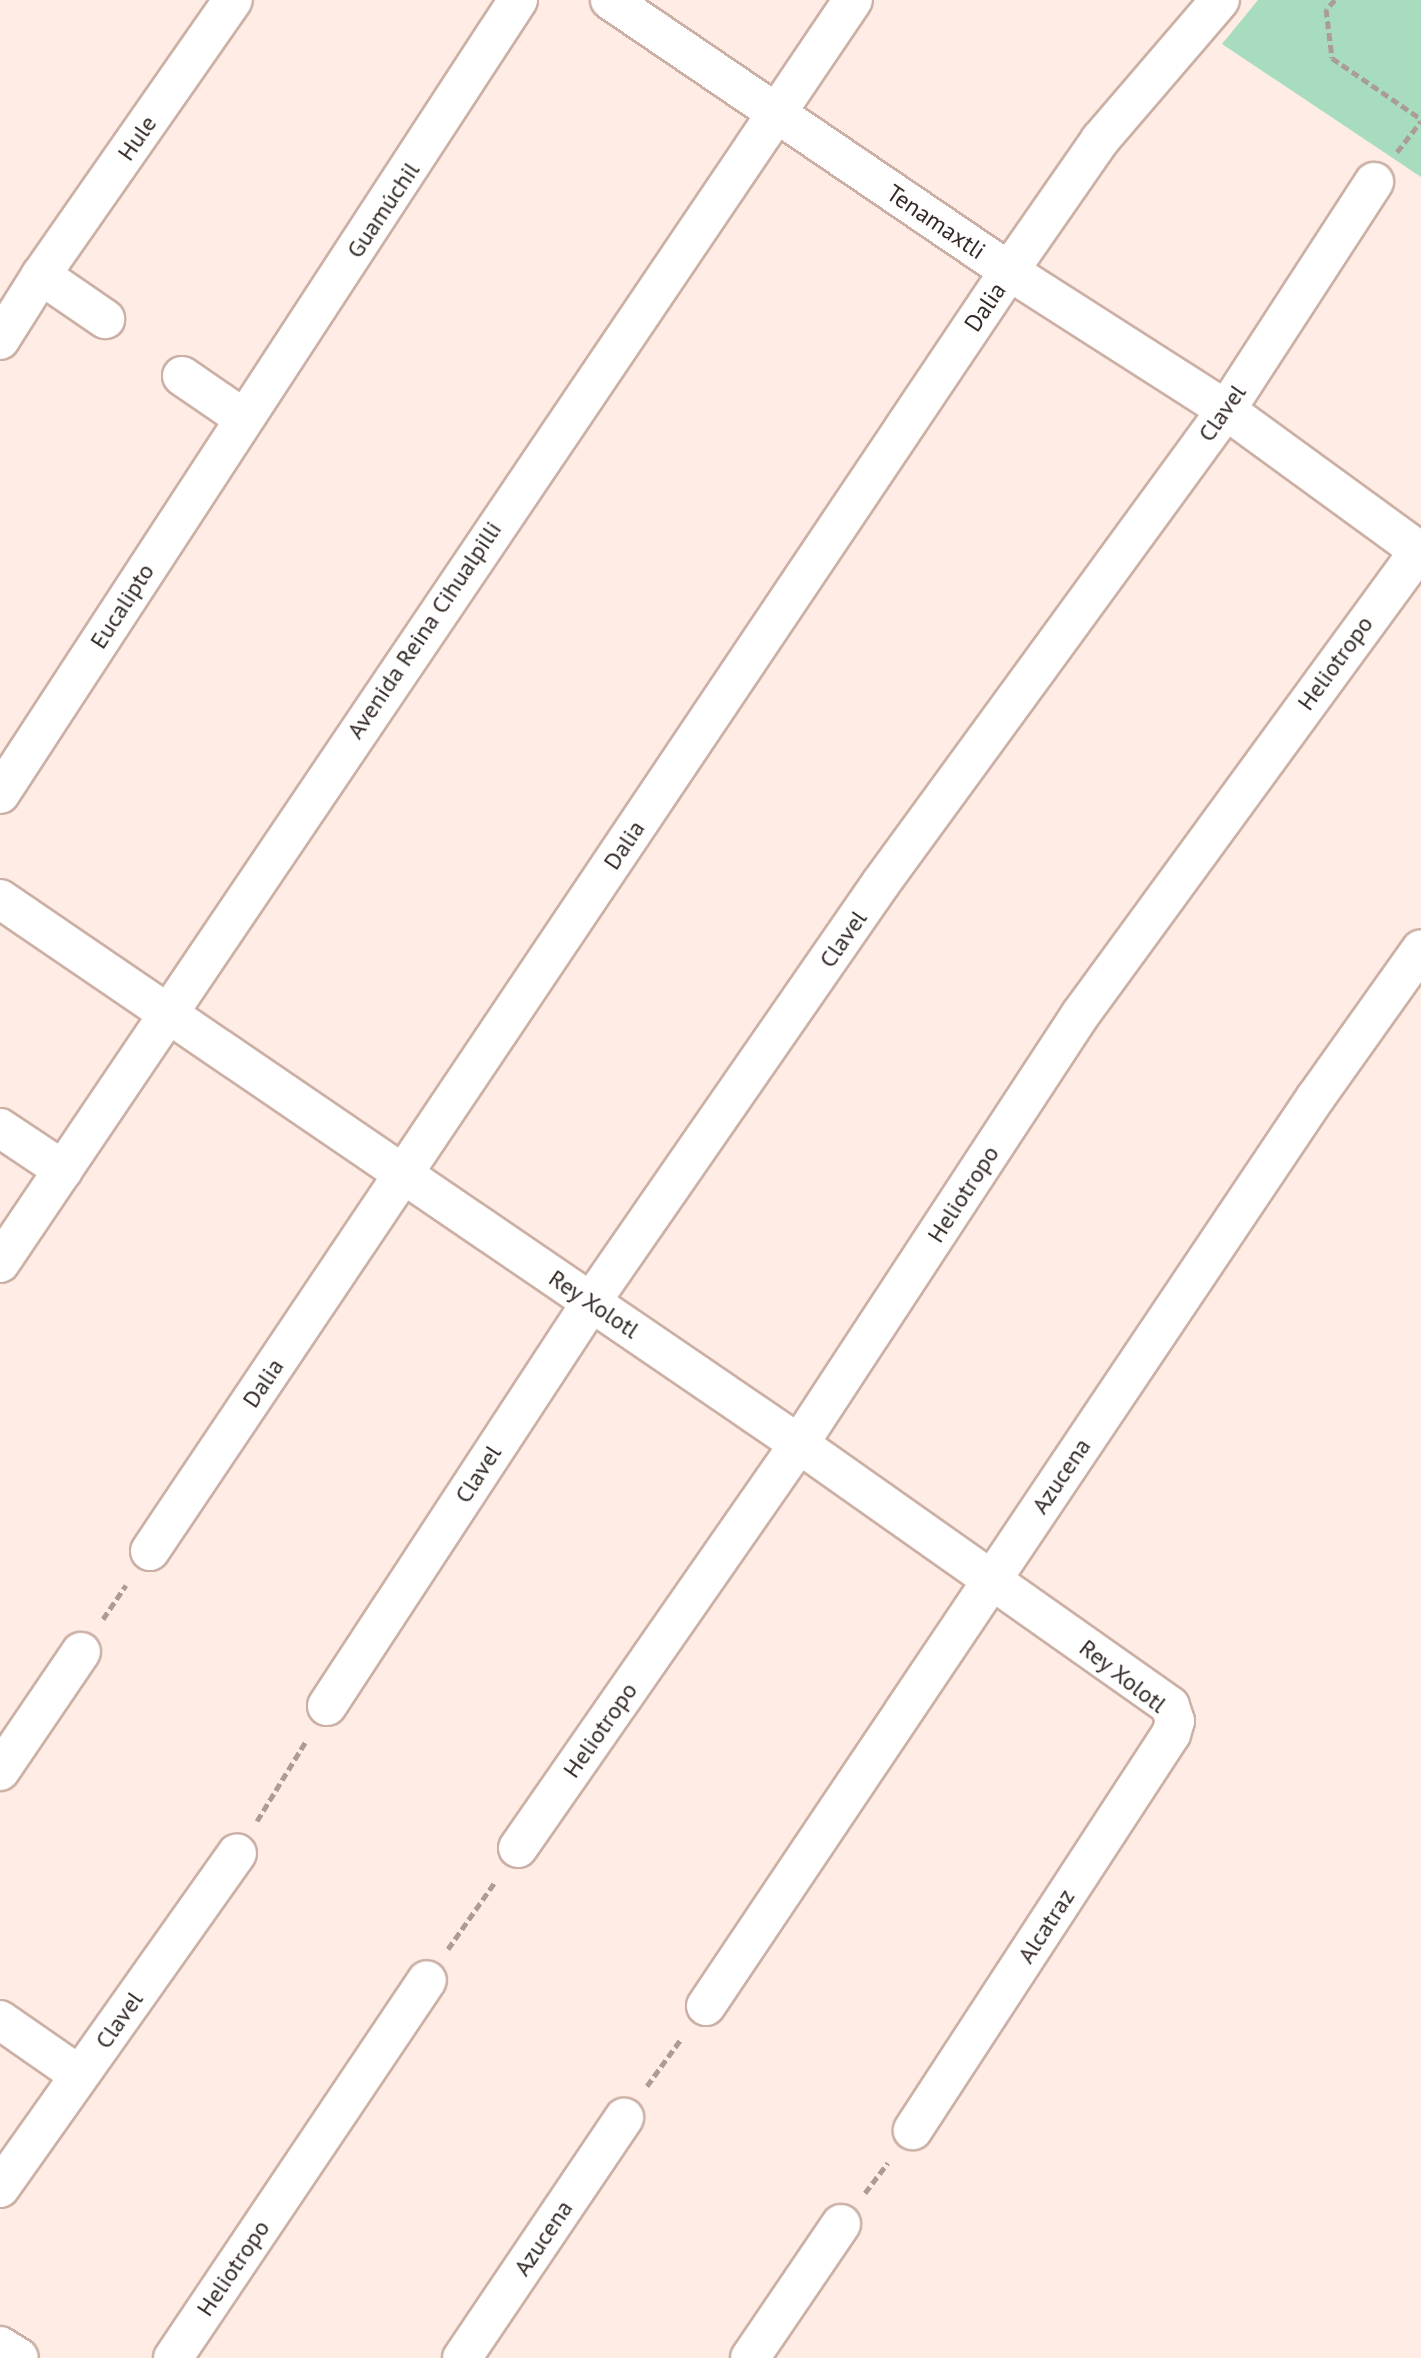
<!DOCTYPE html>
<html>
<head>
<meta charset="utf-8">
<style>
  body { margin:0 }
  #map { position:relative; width:1421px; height:2358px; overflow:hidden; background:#feece5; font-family:"PT Sans",sans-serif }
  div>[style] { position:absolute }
  .green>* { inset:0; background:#a7dcbf }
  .path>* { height:5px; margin-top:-2.5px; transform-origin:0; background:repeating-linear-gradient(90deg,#ab9c96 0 8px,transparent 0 12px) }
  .roads { filter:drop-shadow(2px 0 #ccb0a5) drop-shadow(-2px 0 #ccb0a5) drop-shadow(0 2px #ccb0a5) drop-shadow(0 -2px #ccb0a5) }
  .minor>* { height:38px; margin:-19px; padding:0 19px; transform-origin:19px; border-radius:19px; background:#fff }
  span { translate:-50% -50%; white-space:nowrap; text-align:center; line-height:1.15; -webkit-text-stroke:8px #fff; paint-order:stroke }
  .street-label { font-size:24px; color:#342925 }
</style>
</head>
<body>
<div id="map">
  <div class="green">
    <i style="clip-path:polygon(1258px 0,1421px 0,1421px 177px,1222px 44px)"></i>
  </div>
  <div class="path">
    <i style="left:1335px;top:0;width:13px;rotate:135deg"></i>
    <i style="left:1326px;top:9px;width:49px;rotate:83deg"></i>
    <i style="left:1332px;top:58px;width:108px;rotate:34.4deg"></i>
    <i style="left:1397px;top:152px;width:39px;rotate:-52deg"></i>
    <i style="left:103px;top:1619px;width:41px;rotate:-55.9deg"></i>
    <i style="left:257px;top:1821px;width:94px;rotate:-58.5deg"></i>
    <i style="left:448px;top:1949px;width:82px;rotate:-55deg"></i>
    <i style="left:647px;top:2086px;width:58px;rotate:-54.1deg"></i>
    <i style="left:865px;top:2193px;width:38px;rotate:-53deg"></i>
  </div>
  <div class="roads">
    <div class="minor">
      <i style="left:610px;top:0;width:482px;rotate:34.2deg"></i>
      <i style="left:1009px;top:271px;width:258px;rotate:32.6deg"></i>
      <i style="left:1226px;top:410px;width:241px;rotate:36.1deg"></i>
      <i style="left:41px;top:275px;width:78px;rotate:34.5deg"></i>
      <i style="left:0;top:340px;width:77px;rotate:-57.8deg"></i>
      <i style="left:41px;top:275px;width:335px;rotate:-55.1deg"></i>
      <i style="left:182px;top:376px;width:74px;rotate:34.5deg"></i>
      <i style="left:0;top:794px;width:948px;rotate:-56.88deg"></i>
      <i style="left:0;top:899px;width:967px;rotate:34.3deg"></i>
      <i style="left:799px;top:1444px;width:454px;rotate:35.2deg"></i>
      <i style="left:1170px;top:1706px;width:16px;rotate:72deg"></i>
      <i style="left:1175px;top:1721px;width:14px;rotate:107deg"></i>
      <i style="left:1171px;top:1734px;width:473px;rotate:123.1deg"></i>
      <i style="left:0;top:1128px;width:76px;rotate:33.7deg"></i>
      <i style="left:0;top:1263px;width:1524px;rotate:-55.97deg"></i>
      <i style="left:150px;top:1551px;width:1542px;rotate:-56.13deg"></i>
      <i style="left:1009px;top:271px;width:160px;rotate:-55.2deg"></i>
      <i style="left:1100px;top:140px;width:184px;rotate:-49.4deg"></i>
      <i style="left:327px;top:1706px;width:483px;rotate:-56.8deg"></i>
      <i style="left:591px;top:1302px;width:510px;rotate:-55.31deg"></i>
      <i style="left:881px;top:883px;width:585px;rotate:-53.89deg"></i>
      <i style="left:1226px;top:410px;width:272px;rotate:-57deg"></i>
      <i style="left:0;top:1771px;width:144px;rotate:-55.8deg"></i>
      <i style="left:518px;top:1848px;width:492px;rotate:-55.2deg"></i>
      <i style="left:799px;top:1444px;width:513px;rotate:-56.77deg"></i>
      <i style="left:1080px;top:1015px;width:578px;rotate:-53.86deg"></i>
      <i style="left:706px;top:2006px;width:1095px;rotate:-56.14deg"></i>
      <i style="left:1316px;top:1097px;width:181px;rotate:-54.6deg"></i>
      <i style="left:0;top:2020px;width:96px;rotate:34.8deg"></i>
      <i style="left:0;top:2188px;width:410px;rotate:-54.7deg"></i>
      <i style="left:0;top:2346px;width:22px;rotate:32deg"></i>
      <i style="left:173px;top:2358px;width:455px;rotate:-56.1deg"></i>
      <i style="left:462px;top:2358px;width:290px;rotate:-56deg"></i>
      <i style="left:750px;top:2358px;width:162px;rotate:-55.8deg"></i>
    </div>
  </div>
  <div class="street-label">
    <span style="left:137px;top:138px;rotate:-55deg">Hule</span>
    <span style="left:383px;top:210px;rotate:-56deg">Guamúchil</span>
    <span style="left:936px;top:222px;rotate:34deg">Tenamaxtli</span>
    <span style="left:985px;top:307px;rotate:-56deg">Dalia</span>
    <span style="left:1222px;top:413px;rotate:-55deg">Clavel</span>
    <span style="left:122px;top:606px;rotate:-57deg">Eucalipto</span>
    <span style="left:424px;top:630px;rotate:-56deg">Avenida Reina Cihualpilli</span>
    <span style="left:1335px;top:663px;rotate:-54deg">Heliotropo</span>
    <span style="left:624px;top:845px;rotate:-56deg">Dalia</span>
    <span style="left:843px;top:939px;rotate:-55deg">Clavel</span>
    <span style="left:963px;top:1194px;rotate:-57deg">Heliotropo</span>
    <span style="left:594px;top:1304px;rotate:34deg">Rey Xolotl</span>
    <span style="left:263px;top:1383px;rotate:-56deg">Dalia</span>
    <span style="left:478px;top:1474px;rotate:-57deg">Clavel</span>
    <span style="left:1061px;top:1476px;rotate:-56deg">Azucena</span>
    <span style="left:1123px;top:1676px;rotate:38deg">Rey Xolotl</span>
    <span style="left:600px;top:1730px;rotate:-55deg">Heliotropo</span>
    <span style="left:1046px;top:1926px;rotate:-57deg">Alcatraz</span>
    <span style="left:119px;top:2020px;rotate:-55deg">Clavel</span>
    <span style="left:543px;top:2238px;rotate:-56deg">Azucena</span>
    <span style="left:233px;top:2268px;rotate:-56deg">Heliotropo</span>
  </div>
</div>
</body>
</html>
